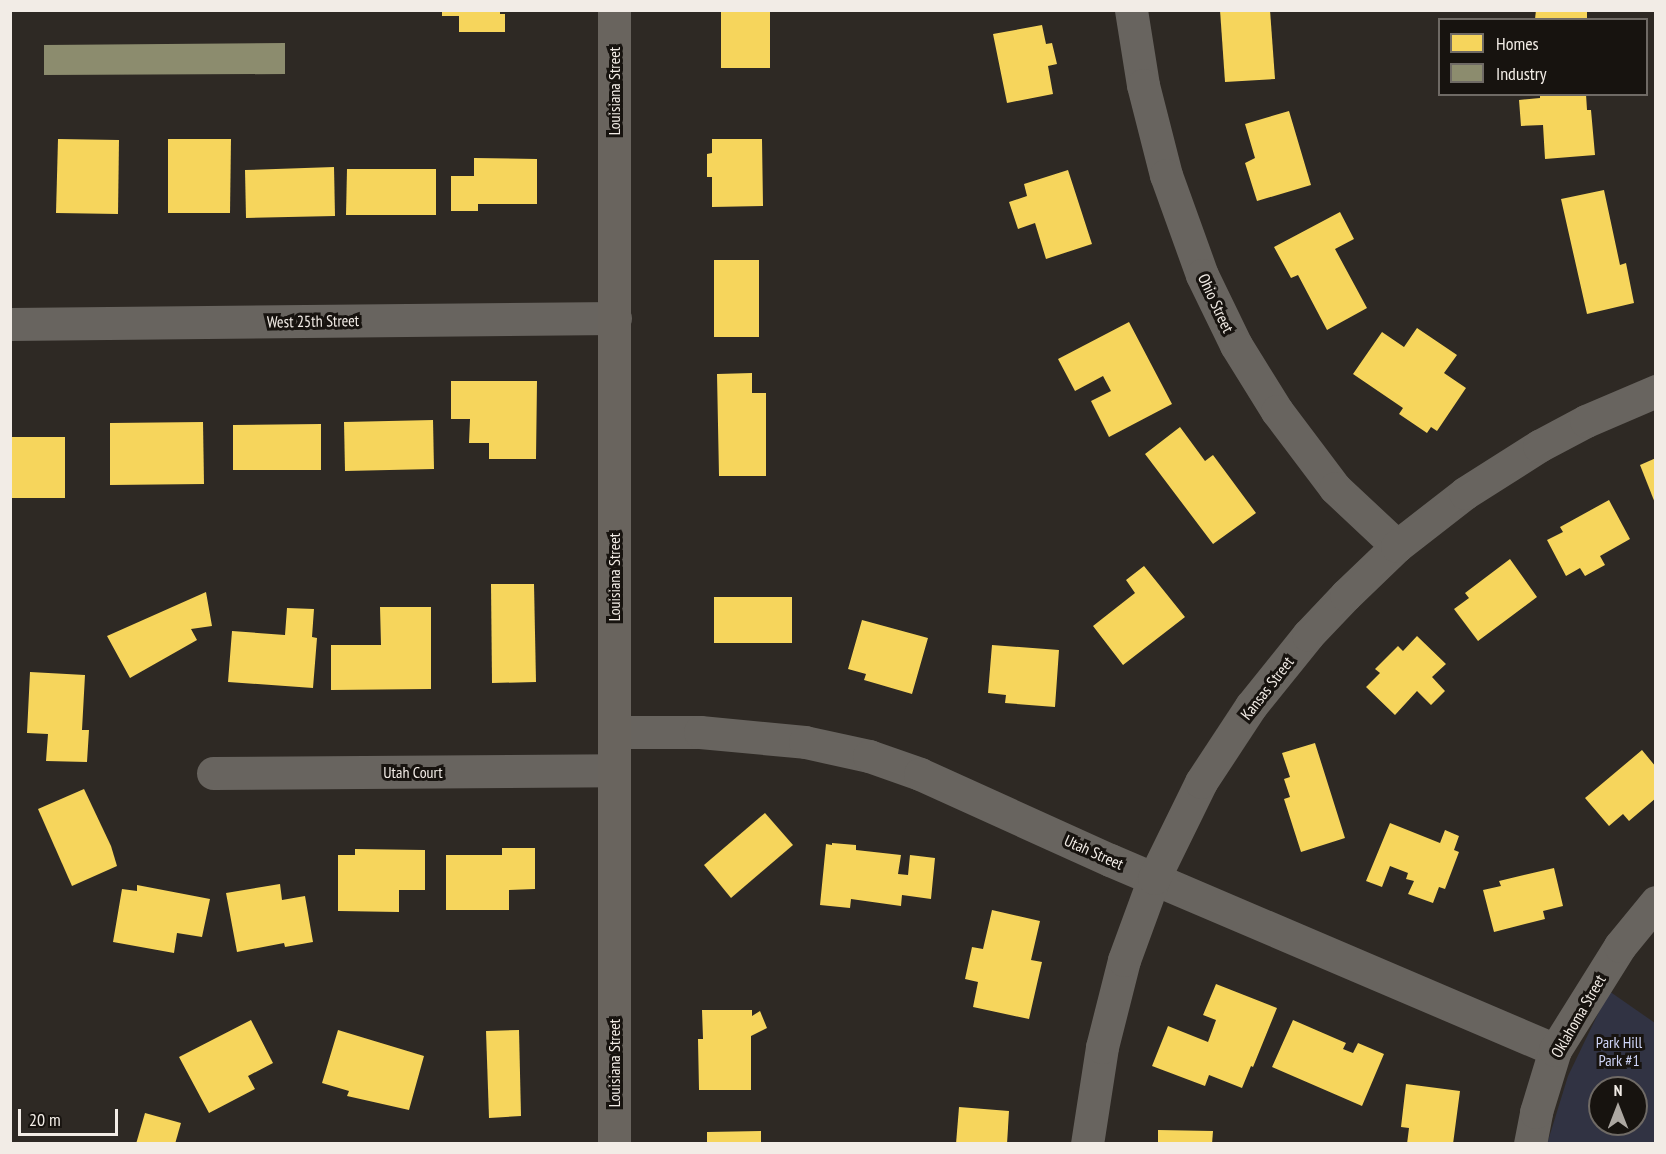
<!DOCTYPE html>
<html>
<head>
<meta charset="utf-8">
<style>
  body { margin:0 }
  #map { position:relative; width:1666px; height:1154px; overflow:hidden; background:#2e2924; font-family:"PT Sans Narrow",sans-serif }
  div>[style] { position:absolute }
  .green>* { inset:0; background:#313343 }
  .homes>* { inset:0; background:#f6d55c }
  .industry>* { inset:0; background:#8c8c6e }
  .minor>* { height:33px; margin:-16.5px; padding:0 16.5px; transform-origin:16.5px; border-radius:16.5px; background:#68645f }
  .major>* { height:33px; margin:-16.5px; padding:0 16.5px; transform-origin:16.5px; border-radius:16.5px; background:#69645e }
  span { translate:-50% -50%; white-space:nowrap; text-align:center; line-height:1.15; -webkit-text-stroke:6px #17130f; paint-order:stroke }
  .street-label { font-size:16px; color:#f2ece6 }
  .park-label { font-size:16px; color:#ced4f7 }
  .frame { position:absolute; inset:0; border:12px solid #f2ece6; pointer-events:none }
  .legend { position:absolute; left:1438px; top:18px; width:210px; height:78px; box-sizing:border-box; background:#17130f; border:2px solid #6f6a65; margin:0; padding:8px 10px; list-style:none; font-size:18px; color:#f2ece6 }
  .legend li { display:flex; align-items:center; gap:12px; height:30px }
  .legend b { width:30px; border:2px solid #6f6a65 }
  .north { position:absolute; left:1588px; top:1076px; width:60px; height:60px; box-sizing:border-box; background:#17130f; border:2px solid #6f6a65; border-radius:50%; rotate:0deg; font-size:16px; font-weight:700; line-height:24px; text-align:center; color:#f2ece6 }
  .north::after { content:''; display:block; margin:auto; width:21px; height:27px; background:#ada8a2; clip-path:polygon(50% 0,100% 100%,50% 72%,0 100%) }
  .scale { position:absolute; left:18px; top:1109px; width:100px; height:27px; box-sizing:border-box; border:3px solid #f2ece6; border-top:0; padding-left:8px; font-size:18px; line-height:21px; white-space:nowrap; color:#f2ece6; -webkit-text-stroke:4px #17130f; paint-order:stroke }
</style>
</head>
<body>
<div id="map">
  <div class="green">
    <i style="clip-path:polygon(evenodd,1609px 991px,1655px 1023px,1655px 1143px,1547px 1144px,1568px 1076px,1609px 991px,1600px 1088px,1636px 1088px,1636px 1124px,1600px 1124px,1600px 1088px)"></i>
  </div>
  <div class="homes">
    <i style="clip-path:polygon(442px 10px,500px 10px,500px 14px,505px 14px,505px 32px,459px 32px,459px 16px,442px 16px)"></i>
    <i style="clip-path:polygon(721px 10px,770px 10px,770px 68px,721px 68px)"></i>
    <i style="clip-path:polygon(1220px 10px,1270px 10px,1275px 79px,1225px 82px)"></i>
    <i style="clip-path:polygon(1536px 10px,1587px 10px,1587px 20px,1535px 19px)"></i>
    <i style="clip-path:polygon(1042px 25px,1046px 44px,1052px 43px,1057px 64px,1048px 66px,1053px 94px,1007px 103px,993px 34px)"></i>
    <i style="clip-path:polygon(1540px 94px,1586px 94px,1587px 110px,1591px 110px,1595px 155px,1545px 159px,1543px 125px,1521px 126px,1519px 100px,1540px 98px)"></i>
    <i style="clip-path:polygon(1289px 111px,1311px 185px,1257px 201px,1245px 163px,1255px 158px,1245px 124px)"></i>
    <i style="clip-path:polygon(58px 139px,119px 140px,118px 214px,56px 213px)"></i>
    <i style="clip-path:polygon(168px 139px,231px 139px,230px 213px,168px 213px)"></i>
    <i style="clip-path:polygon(712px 139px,762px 139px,763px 206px,712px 207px,712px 177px,707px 177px,707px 154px,712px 153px)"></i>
    <i style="clip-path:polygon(474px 158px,537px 159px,537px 204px,478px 204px,478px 211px,451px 211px,451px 176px,474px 176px)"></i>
    <i style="clip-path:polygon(334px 167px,335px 216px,246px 218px,245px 170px)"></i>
    <i style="clip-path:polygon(347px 169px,436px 169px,436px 215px,346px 215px)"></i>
    <i style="clip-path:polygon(1068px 170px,1092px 244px,1046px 259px,1035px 223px,1018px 229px,1009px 202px,1027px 196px,1024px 184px)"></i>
    <i style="clip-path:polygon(1604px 190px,1620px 265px,1626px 263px,1634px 303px,1587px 314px,1561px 199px)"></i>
    <i style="clip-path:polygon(1340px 212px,1354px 239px,1335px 249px,1367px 308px,1327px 330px,1298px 275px,1291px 278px,1274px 247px)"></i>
    <i style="clip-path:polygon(714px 260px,759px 260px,759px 337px,714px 337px)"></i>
    <i style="clip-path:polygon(1129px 322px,1172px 404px,1109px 437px,1091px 401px,1111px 391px,1103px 376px,1075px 391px,1058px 359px)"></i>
    <i style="clip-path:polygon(1417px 328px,1457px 355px,1444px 373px,1466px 388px,1437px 431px,1431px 427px,1427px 433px,1399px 414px,1403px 408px,1353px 374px,1382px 332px,1404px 347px)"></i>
    <i style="clip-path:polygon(752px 373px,752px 393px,766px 393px,766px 476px,719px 476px,717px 374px)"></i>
    <i style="clip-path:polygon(451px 381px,537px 381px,536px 459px,489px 459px,489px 443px,469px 443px,470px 419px,451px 419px)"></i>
    <i style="clip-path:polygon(433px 420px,434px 469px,345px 471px,344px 422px)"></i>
    <i style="clip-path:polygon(203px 422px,204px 484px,110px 485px,110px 423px)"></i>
    <i style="clip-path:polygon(321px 424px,321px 470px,233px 470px,233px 425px)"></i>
    <i style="clip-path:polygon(1180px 427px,1205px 461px,1213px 455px,1256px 513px,1213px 544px,1145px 454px)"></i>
    <i style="clip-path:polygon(10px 437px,65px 437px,65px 498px,10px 498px)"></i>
    <i style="clip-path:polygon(1656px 458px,1656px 503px,1655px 503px,1640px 465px)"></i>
    <i style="clip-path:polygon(1609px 500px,1630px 539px,1600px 556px,1605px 565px,1585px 576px,1580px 568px,1566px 576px,1547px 540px,1563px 532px,1560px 527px)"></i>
    <i style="clip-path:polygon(1510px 559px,1537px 597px,1478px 641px,1454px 609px,1469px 598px,1465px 593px)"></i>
    <i style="clip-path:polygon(1144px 566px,1185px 617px,1123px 665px,1093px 626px,1135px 593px,1126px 580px)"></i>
    <i style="clip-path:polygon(491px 584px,534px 584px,536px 682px,492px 683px)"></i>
    <i style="clip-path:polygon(206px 592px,212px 626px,191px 629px,197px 640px,130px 678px,107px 636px)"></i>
    <i style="clip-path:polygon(714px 597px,792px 597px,792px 643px,714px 643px)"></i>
    <i style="clip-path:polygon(380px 607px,431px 607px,431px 689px,331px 690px,331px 645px,381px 645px)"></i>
    <i style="clip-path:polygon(287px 608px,314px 609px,312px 637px,317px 638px,313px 688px,228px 682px,232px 631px,285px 635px)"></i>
    <i style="clip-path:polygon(862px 620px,928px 638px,912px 694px,864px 680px,866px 674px,848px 669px)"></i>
    <i style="clip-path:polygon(1417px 636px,1446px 664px,1432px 677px,1445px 691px,1431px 705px,1417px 691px,1395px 715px,1366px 687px,1380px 673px,1375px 669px,1398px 646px,1403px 651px)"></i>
    <i style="clip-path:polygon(992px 645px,1059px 650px,1055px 707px,1005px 703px,1006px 695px,988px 693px)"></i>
    <i style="clip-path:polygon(30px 672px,85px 675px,82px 730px,89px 730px,87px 762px,46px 761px,48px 734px,27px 733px)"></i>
    <i style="clip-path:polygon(1315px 743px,1345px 838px,1301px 852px,1284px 799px,1290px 797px,1284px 779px,1290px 777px,1282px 753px)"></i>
    <i style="clip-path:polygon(1642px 750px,1656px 767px,1656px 798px,1629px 821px,1623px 814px,1609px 826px,1585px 798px)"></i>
    <i style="clip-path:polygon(84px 789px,111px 846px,117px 866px,72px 886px,38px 809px)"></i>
    <i style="clip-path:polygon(765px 813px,793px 845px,731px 898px,704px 865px)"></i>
    <i style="clip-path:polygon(1390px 823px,1440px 843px,1445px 830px,1459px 836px,1454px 850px,1459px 852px,1445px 889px,1439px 887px,1433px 903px,1408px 894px,1414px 881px,1406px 879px,1408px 873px,1390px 866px,1382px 887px,1366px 881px)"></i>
    <i style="clip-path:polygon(832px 843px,856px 845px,856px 850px,901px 855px,898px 874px,908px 875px,910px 855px,935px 858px,931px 899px,902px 895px,901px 906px,851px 899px,850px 908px,820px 905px,826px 844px,832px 845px)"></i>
    <i style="clip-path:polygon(502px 848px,535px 848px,535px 889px,509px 890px,509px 910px,446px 910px,446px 855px,502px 855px)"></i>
    <i style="clip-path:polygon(355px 849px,425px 850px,425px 890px,399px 890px,399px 912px,338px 911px,338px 855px,355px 855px)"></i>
    <i style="clip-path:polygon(1554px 868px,1563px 906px,1543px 911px,1545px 919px,1494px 932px,1483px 890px,1501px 886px,1499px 881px)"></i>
    <i style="clip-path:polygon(280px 884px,282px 900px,305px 896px,313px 942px,285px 947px,284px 943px,237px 952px,226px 893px)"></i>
    <i style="clip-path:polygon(137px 885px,210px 899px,202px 937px,177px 933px,174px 953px,113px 942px,122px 889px,137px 891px)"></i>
    <i style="clip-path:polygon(992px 910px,1040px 921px,1031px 960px,1042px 962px,1029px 1019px,973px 1007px,978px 982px,965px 979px,972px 947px,983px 949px)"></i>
    <i style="clip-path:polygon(1216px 984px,1277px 1008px,1253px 1067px,1251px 1066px,1242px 1088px,1209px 1075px,1205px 1086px,1152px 1066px,1168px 1026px,1208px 1042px,1216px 1020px,1203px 1015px)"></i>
    <i style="clip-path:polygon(702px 1010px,752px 1010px,752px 1016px,760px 1011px,767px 1028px,751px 1036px,751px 1090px,699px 1090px,698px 1039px,703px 1039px)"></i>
    <i style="clip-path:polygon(251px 1020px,273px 1063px,248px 1076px,255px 1089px,209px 1113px,179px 1057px)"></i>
    <i style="clip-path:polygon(1293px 1020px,1346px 1043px,1343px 1049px,1353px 1053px,1358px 1043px,1384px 1054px,1362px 1106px,1272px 1067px)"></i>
    <i style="clip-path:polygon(338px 1030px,424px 1056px,409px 1110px,347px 1096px,349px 1091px,322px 1083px)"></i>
    <i style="clip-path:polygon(519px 1030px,521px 1116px,489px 1118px,486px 1031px)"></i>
    <i style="clip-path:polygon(1406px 1084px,1460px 1091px,1453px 1144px,1407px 1144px,1409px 1128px,1401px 1127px)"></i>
    <i style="clip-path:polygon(959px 1107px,1009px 1111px,1007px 1144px,956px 1144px)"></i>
    <i style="clip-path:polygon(145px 1113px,181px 1123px,175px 1144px,136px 1144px)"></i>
    <i style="clip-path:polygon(1158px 1130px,1213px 1131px,1212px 1144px,1158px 1144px)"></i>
    <i style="clip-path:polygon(761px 1131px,761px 1144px,707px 1144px,707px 1132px)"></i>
  </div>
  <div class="industry">
    <i style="clip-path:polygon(285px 43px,285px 74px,44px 75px,44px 45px)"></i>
  </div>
  <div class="minor">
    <i style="left:1131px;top:10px;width:76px;rotate:80.9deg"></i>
    <i style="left:1143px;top:85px;width:93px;rotate:75.7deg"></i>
    <i style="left:1166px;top:175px;width:106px;rotate:70.2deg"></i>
    <i style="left:1202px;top:275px;width:78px;rotate:64.1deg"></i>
    <i style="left:1236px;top:345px;width:78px;rotate:58.2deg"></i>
    <i style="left:1277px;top:411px;width:96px;rotate:53deg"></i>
    <i style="left:1335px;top:488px;width:85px;rotate:43.1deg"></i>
    <i style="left:10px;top:324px;width:605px;rotate:-0.57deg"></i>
    <i style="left:614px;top:732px;width:86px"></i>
    <i style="left:700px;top:732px;width:105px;rotate:5.4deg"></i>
    <i style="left:805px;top:742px;width:66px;rotate:12.3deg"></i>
    <i style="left:869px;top:756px;width:54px;rotate:19.4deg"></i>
    <i style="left:920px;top:774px;width:209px;rotate:24.4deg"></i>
    <i style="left:1110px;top:860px;width:484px;rotate:23.1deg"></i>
    <i style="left:213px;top:773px;width:401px;rotate:-0.4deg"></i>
    <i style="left:1087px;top:1144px;width:98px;rotate:-81.2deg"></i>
    <i style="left:1102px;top:1047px;width:90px;rotate:-75.8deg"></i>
    <i style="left:1124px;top:960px;width:87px;rotate:-69.9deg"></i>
    <i style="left:1154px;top:878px;width:107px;rotate:-63.9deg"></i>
    <i style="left:1201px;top:782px;width:91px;rotate:-56.7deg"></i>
    <i style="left:1251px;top:706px;width:91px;rotate:-51.2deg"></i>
    <i style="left:1308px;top:635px;width:55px;rotate:-46.5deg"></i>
    <i style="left:1346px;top:595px;width:71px;rotate:-43.9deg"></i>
    <i style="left:1397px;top:546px;width:86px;rotate:-37.9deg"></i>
    <i style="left:1465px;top:493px;width:88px;rotate:-32.4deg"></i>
    <i style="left:1539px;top:446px;width:53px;rotate:-28deg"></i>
    <i style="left:1586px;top:421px;width:76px;rotate:-23.2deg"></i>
    <i style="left:1530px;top:1144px;width:33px;rotate:-79deg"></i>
    <i style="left:1536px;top:1112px;width:65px;rotate:-73deg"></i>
    <i style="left:1555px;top:1050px;width:123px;rotate:-58deg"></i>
    <i style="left:1620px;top:946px;width:57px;rotate:-50.7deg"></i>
  </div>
  <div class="major">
    <i style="left:614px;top:1144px;width:1134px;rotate:-90deg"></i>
  </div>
  <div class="street-label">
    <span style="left:614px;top:91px;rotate:-90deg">Louisiana Street</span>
    <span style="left:1216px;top:303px;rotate:65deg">Ohio Street</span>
    <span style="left:313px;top:321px;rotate:-1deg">West 25th Street</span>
    <span style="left:614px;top:577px;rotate:-90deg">Louisiana Street</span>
    <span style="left:1267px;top:688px;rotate:-52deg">Kansas Street</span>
    <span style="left:413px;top:772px">Utah Court</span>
    <span style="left:1094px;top:852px;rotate:24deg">Utah Street</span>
    <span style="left:1578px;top:1016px;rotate:-60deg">Oklahoma Street</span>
    <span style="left:614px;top:1063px;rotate:-90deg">Louisiana Street</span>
  </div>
  <div class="park-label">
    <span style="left:1619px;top:1051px">Park Hill<br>Park #1</span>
  </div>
  <div class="frame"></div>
  <ul class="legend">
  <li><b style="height:16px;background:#f6d55c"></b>Homes</li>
  <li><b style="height:16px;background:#8c8c6e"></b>Industry</li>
  </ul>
  <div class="north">N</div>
  <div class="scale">20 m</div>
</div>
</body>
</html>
